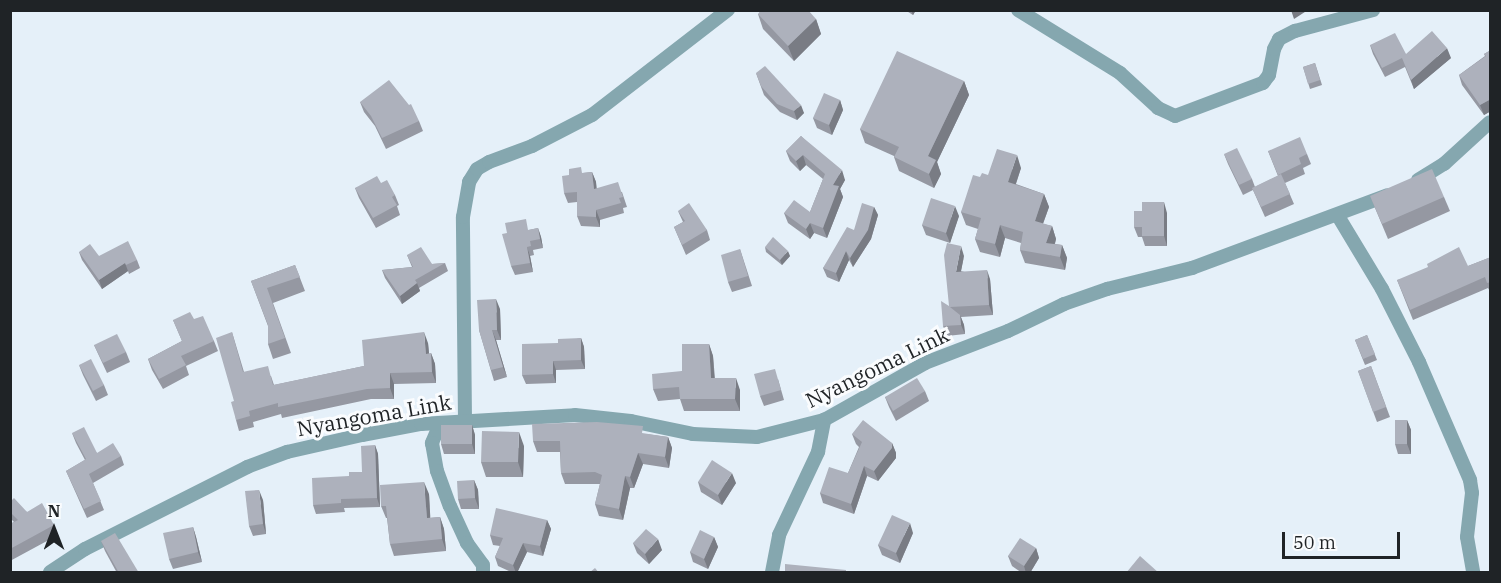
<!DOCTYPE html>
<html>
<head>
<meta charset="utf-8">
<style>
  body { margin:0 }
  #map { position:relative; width:1501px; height:583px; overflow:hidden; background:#e5f0f9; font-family:"IBM Plex Serif",serif }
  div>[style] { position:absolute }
  .street>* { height:14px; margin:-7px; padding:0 7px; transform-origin:7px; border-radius:7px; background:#85a7af }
  .wall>* { inset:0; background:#9598a2 }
  .shaded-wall>* { inset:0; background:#797c84 }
  .building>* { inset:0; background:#adb1bc }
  span { translate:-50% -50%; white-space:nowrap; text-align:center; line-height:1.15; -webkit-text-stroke:6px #fafcfe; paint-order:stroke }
  .street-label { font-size:21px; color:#1f2326 }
  .frame { position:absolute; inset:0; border:12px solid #1f2326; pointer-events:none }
  .north { position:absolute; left:24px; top:499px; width:60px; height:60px; -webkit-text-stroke:4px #fafcfe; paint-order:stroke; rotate:0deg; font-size:16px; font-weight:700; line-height:24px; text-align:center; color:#1f2326 }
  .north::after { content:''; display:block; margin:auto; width:21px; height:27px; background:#1f2326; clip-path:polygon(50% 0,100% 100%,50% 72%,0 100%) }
  .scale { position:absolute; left:1282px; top:532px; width:118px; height:27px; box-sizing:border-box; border:3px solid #1f2326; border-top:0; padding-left:8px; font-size:18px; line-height:21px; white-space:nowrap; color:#1f2326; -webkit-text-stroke:4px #fafcfe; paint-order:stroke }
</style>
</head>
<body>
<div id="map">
  <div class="street">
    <i style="left:1018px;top:10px;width:120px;rotate:31.7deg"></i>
    <i style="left:1120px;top:73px;width:52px;rotate:42.6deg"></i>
    <i style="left:1158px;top:108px;width:19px;rotate:25deg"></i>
    <i style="left:1175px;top:116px;width:94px;rotate:-20.6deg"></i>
    <i style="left:1263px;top:83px;width:10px;rotate:-53deg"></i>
    <i style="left:1269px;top:75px;width:26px;rotate:-79deg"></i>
    <i style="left:1274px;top:49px;width:11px;rotate:-63deg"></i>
    <i style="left:1279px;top:39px;width:18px;rotate:-27deg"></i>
    <i style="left:1295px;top:31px;width:81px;rotate:-15.1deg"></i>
    <i style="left:1418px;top:180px;width:31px;rotate:-32deg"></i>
    <i style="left:1444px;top:164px;width:62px;rotate:-42.4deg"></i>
    <i style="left:1338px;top:216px;width:85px;rotate:58.9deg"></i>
    <i style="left:1382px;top:289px;width:82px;rotate:63.1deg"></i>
    <i style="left:1419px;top:362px;width:129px;rotate:66.6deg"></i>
    <i style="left:1470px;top:480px;width:13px;rotate:81deg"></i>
    <i style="left:1472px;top:493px;width:44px;rotate:96.5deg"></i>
    <i style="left:1467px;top:537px;width:36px;rotate:80deg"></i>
    <i style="left:465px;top:420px;width:203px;rotate:-90.6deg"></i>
    <i style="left:463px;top:217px;width:36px;rotate:-80deg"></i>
    <i style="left:469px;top:182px;width:15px;rotate:-58deg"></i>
    <i style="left:477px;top:169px;width:14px;rotate:-30deg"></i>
    <i style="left:489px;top:162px;width:46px;rotate:-20.4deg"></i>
    <i style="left:532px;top:146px;width:68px;rotate:-27.3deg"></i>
    <i style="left:592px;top:115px;width:172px;rotate:-37.7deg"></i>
    <i style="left:440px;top:424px;width:21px;rotate:113deg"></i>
    <i style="left:432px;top:443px;width:28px;rotate:80deg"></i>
    <i style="left:437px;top:471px;width:37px;rotate:70deg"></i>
    <i style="left:450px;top:506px;width:41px;rotate:65.3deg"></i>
    <i style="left:467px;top:543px;width:27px;rotate:54deg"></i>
    <i style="left:483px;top:565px;width:7px;rotate:90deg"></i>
    <i style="left:50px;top:572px;width:42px;rotate:-33.3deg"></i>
    <i style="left:85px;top:549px;width:182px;rotate:-26.8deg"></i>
    <i style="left:247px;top:467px;width:43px;rotate:-20.6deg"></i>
    <i style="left:287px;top:452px;width:77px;rotate:-12.8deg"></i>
    <i style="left:362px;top:435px;width:60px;rotate:-10.6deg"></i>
    <i style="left:421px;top:424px;width:154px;rotate:-3.3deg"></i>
    <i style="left:575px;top:415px;width:56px;rotate:6.1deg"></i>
    <i style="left:631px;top:421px;width:63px;rotate:11.8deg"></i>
    <i style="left:693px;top:434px;width:64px;rotate:2.7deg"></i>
    <i style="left:757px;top:437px;width:69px;rotate:-14.2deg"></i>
    <i style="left:824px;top:420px;width:116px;rotate:-29.4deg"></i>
    <i style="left:925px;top:363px;width:89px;rotate:-21.1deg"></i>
    <i style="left:1008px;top:331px;width:62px;rotate:-25.7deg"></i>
    <i style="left:1064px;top:304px;width:46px;rotate:-19.2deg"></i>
    <i style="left:1107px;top:289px;width:88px;rotate:-13.9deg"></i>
    <i style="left:1192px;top:268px;width:209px;rotate:-20.4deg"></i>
    <i style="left:772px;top:572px;width:38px;rotate:-79deg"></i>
    <i style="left:779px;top:535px;width:92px;rotate:-64.8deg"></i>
    <i style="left:818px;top:452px;width:33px;rotate:-79deg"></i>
  </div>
  <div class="wall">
    <i style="clip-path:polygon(905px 10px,916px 10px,913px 15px)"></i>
    <i style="clip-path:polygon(758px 14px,816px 19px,821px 34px,794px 61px,763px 29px)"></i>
    <i style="clip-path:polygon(1370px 45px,1406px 54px,1451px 58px,1414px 89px,1405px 67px,1385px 77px,1373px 54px)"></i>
    <i style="clip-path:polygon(1491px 50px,1491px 111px,1484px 115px,1462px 85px,1459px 75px,1485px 56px,1484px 54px)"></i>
    <i style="clip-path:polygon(1315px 63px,1322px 85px,1310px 89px,1303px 67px)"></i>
    <i style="clip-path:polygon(756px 73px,804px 113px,797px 120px,780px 112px,764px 95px)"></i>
    <i style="clip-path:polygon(964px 81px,969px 95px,937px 162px,941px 174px,934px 188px,899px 171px,894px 157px,894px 156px,865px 143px,860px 129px)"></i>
    <i style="clip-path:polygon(840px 100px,843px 110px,832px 135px,817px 128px,813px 118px)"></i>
    <i style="clip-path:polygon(360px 102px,419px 121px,423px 131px,386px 149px,375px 126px,364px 112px)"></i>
    <i style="clip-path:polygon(801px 136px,845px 180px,840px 189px,843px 197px,827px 238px,814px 233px,810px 239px,788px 223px,784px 213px,810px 212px,823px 179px,806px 165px,800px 171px,790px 161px,786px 151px)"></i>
    <i style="clip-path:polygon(1268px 151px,1307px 154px,1311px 164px,1303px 168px,1305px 174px,1285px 183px,1294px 204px,1265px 217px,1253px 190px,1243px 195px,1228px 164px,1224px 154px,1252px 179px,1255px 187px,1278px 176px)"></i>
    <i style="clip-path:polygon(1021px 168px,1016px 184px,1044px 194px,1049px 207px,1043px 224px,1052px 226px,1056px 239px,1055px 244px,1062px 245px,1067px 258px,1065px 270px,1025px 263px,1020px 250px,1021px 243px,1005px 238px,1000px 257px,980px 252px,975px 239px,978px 229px,966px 225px,961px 212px,980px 177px)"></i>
    <i style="clip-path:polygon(592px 172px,596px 182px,596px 188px,622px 192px,627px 207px,623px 208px,624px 213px,600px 220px,600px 227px,581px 226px,577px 216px,577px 202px,568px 203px,564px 193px,583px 173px)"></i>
    <i style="clip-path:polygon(381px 183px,395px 195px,399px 205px,397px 206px,400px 215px,376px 228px,359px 198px,355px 188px)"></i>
    <i style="clip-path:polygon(1370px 196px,1444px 197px,1450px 211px,1388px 239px)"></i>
    <i style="clip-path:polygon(874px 207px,878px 215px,871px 239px,853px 267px,849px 260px,839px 282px,827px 277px,823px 268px)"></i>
    <i style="clip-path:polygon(678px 211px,707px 230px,710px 240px,686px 255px,674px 227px,683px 222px)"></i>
    <i style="clip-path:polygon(1167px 213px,1167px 246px,1145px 246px,1142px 237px,1138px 237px,1134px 227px)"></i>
    <i style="clip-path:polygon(959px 216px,950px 243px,926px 235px,922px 225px)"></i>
    <i style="clip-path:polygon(538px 228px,541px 237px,543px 248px,533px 250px,534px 255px,530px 256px,533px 272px,515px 275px,511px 266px,529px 230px)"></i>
    <i style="clip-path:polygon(765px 247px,790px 256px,782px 265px,766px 252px)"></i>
    <i style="clip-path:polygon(740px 249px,752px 286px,732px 292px,728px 282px)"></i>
    <i style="clip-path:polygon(79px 252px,99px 256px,137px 260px,140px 268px,129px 274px,128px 271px,102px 289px,82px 260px)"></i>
    <i style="clip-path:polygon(407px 255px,432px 264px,445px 263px,448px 271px,419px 288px,420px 291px,402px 304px,385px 278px,382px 270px,412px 267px)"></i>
    <i style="clip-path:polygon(964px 256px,961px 271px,990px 279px,993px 315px,961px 317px,964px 325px,965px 334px,947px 336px,943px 326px)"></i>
    <i style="clip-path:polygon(1491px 257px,1491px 293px,1488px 288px,1413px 320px,1397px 280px,1468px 266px)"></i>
    <i style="clip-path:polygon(295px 265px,305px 291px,273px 303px,291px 353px,273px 359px,268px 344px,268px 326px,251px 281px)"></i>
    <i style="clip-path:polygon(500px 309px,501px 340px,496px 340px,507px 377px,494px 381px,479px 330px)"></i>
    <i style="clip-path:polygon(194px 319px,214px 341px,218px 351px,186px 366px,189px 375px,163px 389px,152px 370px,148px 359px,182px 341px,173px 320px)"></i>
    <i style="clip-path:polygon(232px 332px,244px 372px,271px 376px,274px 385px,364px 366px,428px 343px,429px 354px,431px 353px,435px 364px,436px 383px,394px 384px,394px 399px,371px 399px,282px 418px,281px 414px,253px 422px,254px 427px,239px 431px,236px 420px,234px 401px)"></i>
    <i style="clip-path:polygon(1367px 335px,1377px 360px,1365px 365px,1355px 340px)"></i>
    <i style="clip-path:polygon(581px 338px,584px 347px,585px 369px,556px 370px,556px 383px,526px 384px,522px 375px,558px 343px)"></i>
    <i style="clip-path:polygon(709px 344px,713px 356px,715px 378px,740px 390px,740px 411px,684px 411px,680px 399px,658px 401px,653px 389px,682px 371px)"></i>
    <i style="clip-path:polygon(94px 345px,126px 352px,130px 362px,107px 373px)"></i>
    <i style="clip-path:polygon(79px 365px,104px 385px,108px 395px,96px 401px,83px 375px)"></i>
    <i style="clip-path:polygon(1371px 366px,1390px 417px,1377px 422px,1358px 371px)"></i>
    <i style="clip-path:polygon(778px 379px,784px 400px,764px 406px,760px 396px)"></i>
    <i style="clip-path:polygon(925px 391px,929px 401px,896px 421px,889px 407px,885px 397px)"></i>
    <i style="clip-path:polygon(1407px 420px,1411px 430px,1411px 454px,1398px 454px,1395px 444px)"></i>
    <i style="clip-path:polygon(472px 425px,475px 435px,475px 454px,444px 454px,441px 444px)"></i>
    <i style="clip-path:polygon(72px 433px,97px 453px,121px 456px,124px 465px,93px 483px,104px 510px,87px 518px,66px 471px,85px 460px,76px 443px)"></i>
    <i style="clip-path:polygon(646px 434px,668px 437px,672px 448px,669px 468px,643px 464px,634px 488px,630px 488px,623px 520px,599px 516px,595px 504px,600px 484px,565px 484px,561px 473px,560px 452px,537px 452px,533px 441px)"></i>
    <i style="clip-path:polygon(852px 434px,892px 443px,896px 453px,896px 458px,878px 481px,867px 476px,854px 514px,823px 503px,820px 493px,848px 473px,859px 447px,856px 444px)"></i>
    <i style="clip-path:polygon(375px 445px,378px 454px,380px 507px,344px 508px,345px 512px,316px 514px,313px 505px,349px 476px,362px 472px)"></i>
    <i style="clip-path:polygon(524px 446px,523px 477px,486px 477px,481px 462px)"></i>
    <i style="clip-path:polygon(474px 480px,478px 490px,479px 509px,461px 509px,458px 499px)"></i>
    <i style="clip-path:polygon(698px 482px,736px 483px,722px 505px,701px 492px)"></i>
    <i style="clip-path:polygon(429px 494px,430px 518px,440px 517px,444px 529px,446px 551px,394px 556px,390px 544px,387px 518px,386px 518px,381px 506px)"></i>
    <i style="clip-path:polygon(263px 500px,266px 534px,253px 536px,249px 526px)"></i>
    <i style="clip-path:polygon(10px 502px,27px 512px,54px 525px,58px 535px,10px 561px,10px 524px,14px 522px,10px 518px)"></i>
    <i style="clip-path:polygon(547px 520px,551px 529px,543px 556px,527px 552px,517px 573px,513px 573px,498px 566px,495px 557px,500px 546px,493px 545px,490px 535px)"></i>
    <i style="clip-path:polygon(193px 527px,196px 537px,202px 562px,173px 569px,169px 559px)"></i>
    <i style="clip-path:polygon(913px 533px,900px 563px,882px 555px,878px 545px)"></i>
    <i style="clip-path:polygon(714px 537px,718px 547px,708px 569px,693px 562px,690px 552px)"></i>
    <i style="clip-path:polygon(101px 541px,139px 573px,117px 573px,105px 551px)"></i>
    <i style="clip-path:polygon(633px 543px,662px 550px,649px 564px,637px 553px)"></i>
    <i style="clip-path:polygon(1036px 548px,1039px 558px,1030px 573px,1022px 573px,1012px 566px,1008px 556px)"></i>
  </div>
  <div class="shaded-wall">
    <i style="clip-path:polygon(911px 10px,916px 10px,913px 15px)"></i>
    <i style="clip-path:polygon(1291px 10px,1308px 10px,1294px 19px)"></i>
    <i style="clip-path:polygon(816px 19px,821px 34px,794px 61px,788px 46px)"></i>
    <i style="clip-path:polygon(1447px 48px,1451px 58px,1414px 89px,1411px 80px)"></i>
    <i style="clip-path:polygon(964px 81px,969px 95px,937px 162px,941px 174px,934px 188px,929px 174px,928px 156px)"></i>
    <i style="clip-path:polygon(1491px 99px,1491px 111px,1484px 115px,1480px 105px)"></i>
    <i style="clip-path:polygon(840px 100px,843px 110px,832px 135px,829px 125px)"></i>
    <i style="clip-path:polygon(801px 105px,804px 113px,797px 120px,794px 111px)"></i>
    <i style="clip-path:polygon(803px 155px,806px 165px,800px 171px,796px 161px)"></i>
    <i style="clip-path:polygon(1017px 155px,1021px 168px,1012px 195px,1008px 182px)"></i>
    <i style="clip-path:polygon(842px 170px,845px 180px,840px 189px,843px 197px,827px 238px,823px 228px,833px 185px)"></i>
    <i style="clip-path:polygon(592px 172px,596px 182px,598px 199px,594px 189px)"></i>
    <i style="clip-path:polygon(1044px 194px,1049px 207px,1039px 234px,1035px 221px)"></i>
    <i style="clip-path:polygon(1164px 202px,1167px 213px,1167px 246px,1164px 236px)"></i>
    <i style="clip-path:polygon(955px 206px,959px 216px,950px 243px,946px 233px)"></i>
    <i style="clip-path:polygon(874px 207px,878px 215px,871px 239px,853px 267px,850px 258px)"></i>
    <i style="clip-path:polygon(596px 210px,600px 220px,600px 227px,596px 217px)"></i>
    <i style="clip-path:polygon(810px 223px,814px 233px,810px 239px,806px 229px)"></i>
    <i style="clip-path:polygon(1000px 225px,1005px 238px,1000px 257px,995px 244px)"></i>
    <i style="clip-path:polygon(1052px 226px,1056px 239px,1051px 256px,1046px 243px)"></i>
    <i style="clip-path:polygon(538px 228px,541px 237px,543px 248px,540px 239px)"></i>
    <i style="clip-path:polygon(1062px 245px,1067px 258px,1065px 270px,1060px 257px)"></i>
    <i style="clip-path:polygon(961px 246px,964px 256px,959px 281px,956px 272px)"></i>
    <i style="clip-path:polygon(527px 247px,530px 256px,533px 272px,530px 263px)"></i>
    <i style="clip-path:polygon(788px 251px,790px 256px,782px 265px,780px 260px)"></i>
    <i style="clip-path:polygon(846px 251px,849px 260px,839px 282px,836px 273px)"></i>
    <i style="clip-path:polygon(125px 263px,128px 271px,102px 289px,99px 280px)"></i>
    <i style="clip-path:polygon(987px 270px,990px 279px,993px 315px,989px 305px)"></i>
    <i style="clip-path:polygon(417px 283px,420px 291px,402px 304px,400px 296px)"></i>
    <i style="clip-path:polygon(496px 299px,500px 309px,501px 340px,497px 330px)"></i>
    <i style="clip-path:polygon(960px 315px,964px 325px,965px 334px,961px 325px)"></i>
    <i style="clip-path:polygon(492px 330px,496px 340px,507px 377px,503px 367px)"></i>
    <i style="clip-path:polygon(424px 332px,428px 343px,430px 364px,426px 354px)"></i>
    <i style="clip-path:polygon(581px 338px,584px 347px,585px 369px,581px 360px)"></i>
    <i style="clip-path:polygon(709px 344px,713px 356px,715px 390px,711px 378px)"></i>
    <i style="clip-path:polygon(431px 353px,435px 364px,436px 383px,432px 372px)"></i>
    <i style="clip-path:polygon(553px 361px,556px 370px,556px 383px,553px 374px)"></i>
    <i style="clip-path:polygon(390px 373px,394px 384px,394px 399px,390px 388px)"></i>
    <i style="clip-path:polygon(736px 378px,740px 390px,740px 411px,735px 399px)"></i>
    <i style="clip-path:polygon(1407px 420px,1411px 430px,1411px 454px,1407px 444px)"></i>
    <i style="clip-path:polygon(472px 425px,475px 435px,475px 454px,472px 444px)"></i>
    <i style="clip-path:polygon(519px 432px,524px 446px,523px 477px,518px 462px)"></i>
    <i style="clip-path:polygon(668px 437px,672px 448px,669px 468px,665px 457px)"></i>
    <i style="clip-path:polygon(892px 443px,896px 453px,896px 458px,878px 481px,874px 471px)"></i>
    <i style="clip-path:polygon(375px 445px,378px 454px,380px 507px,377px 498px)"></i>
    <i style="clip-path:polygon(638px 453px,643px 464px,634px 488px,630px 477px)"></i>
    <i style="clip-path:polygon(864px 466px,867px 476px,854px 514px,851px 504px)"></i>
    <i style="clip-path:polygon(732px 473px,736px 483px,722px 505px,718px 495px)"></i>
    <i style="clip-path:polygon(625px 476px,630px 488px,623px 520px,619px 509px)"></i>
    <i style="clip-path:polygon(474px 480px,478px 490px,479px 509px,475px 498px)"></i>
    <i style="clip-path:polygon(424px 482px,429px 494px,431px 530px,427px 518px)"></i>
    <i style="clip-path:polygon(259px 490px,263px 500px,266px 534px,263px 524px)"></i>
    <i style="clip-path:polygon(440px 517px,444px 529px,446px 551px,442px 539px)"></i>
    <i style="clip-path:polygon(547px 520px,551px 529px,543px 556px,540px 546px)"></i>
    <i style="clip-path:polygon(910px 523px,913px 533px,900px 563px,896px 553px)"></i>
    <i style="clip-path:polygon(193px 527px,196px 537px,202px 562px,198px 552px)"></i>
    <i style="clip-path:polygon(714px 537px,718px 547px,708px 569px,704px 559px)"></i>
    <i style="clip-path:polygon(658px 539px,662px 550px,649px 564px,645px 554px)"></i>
    <i style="clip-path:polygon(523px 543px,527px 552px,517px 573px,516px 573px,513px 565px)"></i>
    <i style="clip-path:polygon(1036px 548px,1039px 558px,1030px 573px,1026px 573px,1024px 566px)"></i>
  </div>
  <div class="building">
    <i style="clip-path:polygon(761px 10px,808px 10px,816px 19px,788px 46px,758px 14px)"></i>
    <i style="clip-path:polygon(1432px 31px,1447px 48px,1411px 80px,1402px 58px,1382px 68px,1370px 45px,1395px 33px,1406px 54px)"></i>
    <i style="clip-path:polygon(1491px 50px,1491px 99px,1480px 105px,1459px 75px,1486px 56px,1484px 54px)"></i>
    <i style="clip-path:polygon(897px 51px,964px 81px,928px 156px,936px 160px,929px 174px,894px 157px,899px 147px,860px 129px)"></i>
    <i style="clip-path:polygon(1315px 63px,1320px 80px,1308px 84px,1303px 67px)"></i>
    <i style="clip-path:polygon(765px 66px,801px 105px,794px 111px,777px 104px,761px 86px,756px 73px)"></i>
    <i style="clip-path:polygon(389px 80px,409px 105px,411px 104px,419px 121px,382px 138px,371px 116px,360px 102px)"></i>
    <i style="clip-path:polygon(824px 93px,840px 100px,829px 125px,813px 118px)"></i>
    <i style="clip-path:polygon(801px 136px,842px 170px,833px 185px,839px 186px,823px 228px,810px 223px,806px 229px,784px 213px,794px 200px,810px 212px,825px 174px,803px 155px,796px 161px,786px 151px)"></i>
    <i style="clip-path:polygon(1300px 137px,1307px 154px,1299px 158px,1301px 164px,1278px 175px,1268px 151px)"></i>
    <i style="clip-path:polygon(1237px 148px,1252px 179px,1239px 185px,1224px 154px)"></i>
    <i style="clip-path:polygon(997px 149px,1017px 155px,1008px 182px,1044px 194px,1035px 221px,1052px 226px,1046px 243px,1062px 245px,1060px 257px,1020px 250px,1023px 232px,1000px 225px,995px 244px,975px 239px,981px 218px,961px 212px,973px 175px,980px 177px,982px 173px,988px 175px)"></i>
    <i style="clip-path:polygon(581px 167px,582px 173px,592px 172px,594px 189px,618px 182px,623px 197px,619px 198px,621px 203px,596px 210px,596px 217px,577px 216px,577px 192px,564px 193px,562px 176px,569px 175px,569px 169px)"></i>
    <i style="clip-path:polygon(1432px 169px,1444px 197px,1382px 224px,1370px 196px)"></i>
    <i style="clip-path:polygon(1281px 174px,1290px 194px,1261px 207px,1252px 188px)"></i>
    <i style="clip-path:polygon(377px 176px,381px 183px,387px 180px,395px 195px,392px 197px,397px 205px,373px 218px,355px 188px)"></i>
    <i style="clip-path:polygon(931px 198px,955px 206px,946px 233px,922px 225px)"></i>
    <i style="clip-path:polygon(1142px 202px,1164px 202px,1164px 236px,1142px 236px,1142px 227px,1134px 227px,1134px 211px,1142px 211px)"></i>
    <i style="clip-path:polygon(689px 203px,707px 230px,682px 245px,674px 227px,685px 221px,678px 211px)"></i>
    <i style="clip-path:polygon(862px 203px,874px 207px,868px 230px,850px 258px,846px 251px,836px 273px,823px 268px,847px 227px,854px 230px)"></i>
    <i style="clip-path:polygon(526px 219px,528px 230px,538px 228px,540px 239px,530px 241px,531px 246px,527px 247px,530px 263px,511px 266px,502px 234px,507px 233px,505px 223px)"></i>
    <i style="clip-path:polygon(773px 237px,788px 251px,780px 260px,765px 247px)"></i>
    <i style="clip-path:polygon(128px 241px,137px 260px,126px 265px,125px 263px,99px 280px,79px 252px,90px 244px,99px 256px)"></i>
    <i style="clip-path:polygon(947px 243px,961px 246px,956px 272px,987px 270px,989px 305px,950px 307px,960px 315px,961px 325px,943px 326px,941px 301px,949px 306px,944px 255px)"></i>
    <i style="clip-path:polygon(421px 247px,432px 264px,445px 263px,415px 280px,417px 283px,400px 296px,382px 270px,413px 267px,407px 255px)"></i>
    <i style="clip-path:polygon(1459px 247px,1468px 266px,1491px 257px,1491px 282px,1487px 283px,1485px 277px,1410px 310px,1397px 280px,1428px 267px,1427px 264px)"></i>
    <i style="clip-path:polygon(740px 249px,748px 276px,728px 282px,721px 255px)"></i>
    <i style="clip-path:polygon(295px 265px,300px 277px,267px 288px,285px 338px,268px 344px,268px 325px,251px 281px)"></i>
    <i style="clip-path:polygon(496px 299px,497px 330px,492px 330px,503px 367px,491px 370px,479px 330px,477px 300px)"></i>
    <i style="clip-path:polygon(190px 312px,194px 319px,203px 316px,214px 341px,181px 356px,186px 365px,159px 379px,148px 359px,182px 341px,173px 320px)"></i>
    <i style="clip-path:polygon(232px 332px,243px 372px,268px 366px,273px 385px,364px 366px,362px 340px,424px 332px,426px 354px,431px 353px,432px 372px,390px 373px,390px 388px,367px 389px,278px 407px,278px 403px,249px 411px,250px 416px,236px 420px,231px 402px,234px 401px,216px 338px)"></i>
    <i style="clip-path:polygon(117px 334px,126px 352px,103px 363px,94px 345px)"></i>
    <i style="clip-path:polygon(1367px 335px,1375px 354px,1363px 359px,1355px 340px)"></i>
    <i style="clip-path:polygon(581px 338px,581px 360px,553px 361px,553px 374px,522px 375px,522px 344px,558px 343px,558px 339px)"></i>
    <i style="clip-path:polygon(682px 344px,709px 344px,711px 378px,736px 378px,735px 399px,680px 399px,679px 387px,653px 389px,652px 374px,682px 371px)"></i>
    <i style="clip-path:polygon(91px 359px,104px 385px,93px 391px,79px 365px)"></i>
    <i style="clip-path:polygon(1371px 366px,1386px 407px,1373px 412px,1358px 371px)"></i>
    <i style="clip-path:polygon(775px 369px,781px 390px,760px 396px,754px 374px)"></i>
    <i style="clip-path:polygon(917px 378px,925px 391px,893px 411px,885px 397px)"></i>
    <i style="clip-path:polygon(863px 420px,892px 443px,892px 448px,874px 471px,864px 466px,851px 504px,820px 493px,829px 467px,848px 473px,862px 442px,852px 434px)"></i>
    <i style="clip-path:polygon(1395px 420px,1407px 420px,1407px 444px,1395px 444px)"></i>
    <i style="clip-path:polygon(597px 422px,643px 426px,642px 433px,668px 437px,665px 457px,638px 453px,630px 477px,625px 476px,619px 509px,595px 504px,602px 475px,595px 472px,561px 473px,560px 441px,533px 441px,532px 424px)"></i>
    <i style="clip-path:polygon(441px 425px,472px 425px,472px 444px,441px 444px)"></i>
    <i style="clip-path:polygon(84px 427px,97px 453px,113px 443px,121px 456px,89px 474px,101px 501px,84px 509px,66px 471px,86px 459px,72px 433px)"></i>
    <i style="clip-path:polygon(482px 431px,519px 432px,518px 462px,481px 462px)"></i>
    <i style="clip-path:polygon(375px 445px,377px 498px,341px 499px,341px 503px,313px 505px,312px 478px,349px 476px,349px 472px,362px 472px,361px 446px)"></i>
    <i style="clip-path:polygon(712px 460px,732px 473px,718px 495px,698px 482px)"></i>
    <i style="clip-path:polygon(474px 480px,475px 498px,458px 499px,457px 481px)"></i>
    <i style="clip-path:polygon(424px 482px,427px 518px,440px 517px,442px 539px,390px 544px,386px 506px,381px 506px,380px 485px)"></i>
    <i style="clip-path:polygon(259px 490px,263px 524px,249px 526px,245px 491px)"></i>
    <i style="clip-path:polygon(14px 498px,27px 512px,42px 503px,54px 525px,10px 549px,10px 524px,18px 520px,10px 512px,10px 502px)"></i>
    <i style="clip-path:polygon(496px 508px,547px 520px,540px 546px,523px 543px,513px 565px,495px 557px,503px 538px,490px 535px)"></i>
    <i style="clip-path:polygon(892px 515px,910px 523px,896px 553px,878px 545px)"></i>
    <i style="clip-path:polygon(193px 527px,198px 552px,169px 559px,163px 533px)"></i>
    <i style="clip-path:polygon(646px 529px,658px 539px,645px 554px,633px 543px)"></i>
    <i style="clip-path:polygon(700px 530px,714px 537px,704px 559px,690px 552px)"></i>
    <i style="clip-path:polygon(115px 533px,139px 573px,119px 573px,101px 541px)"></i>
    <i style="clip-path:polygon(1020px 538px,1036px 548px,1024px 566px,1008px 556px)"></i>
    <i style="clip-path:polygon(1140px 556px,1159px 573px,1126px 573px)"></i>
    <i style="clip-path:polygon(785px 564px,846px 570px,846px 573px,785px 573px)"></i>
    <i style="clip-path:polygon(595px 568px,599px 573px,589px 573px)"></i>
  </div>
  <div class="street-label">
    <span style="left:877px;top:367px;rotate:-26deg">Nyangoma Link</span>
    <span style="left:374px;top:415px;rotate:-10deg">Nyangoma Link</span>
  </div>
  <div class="frame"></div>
  <div class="north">N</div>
  <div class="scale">50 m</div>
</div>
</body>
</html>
